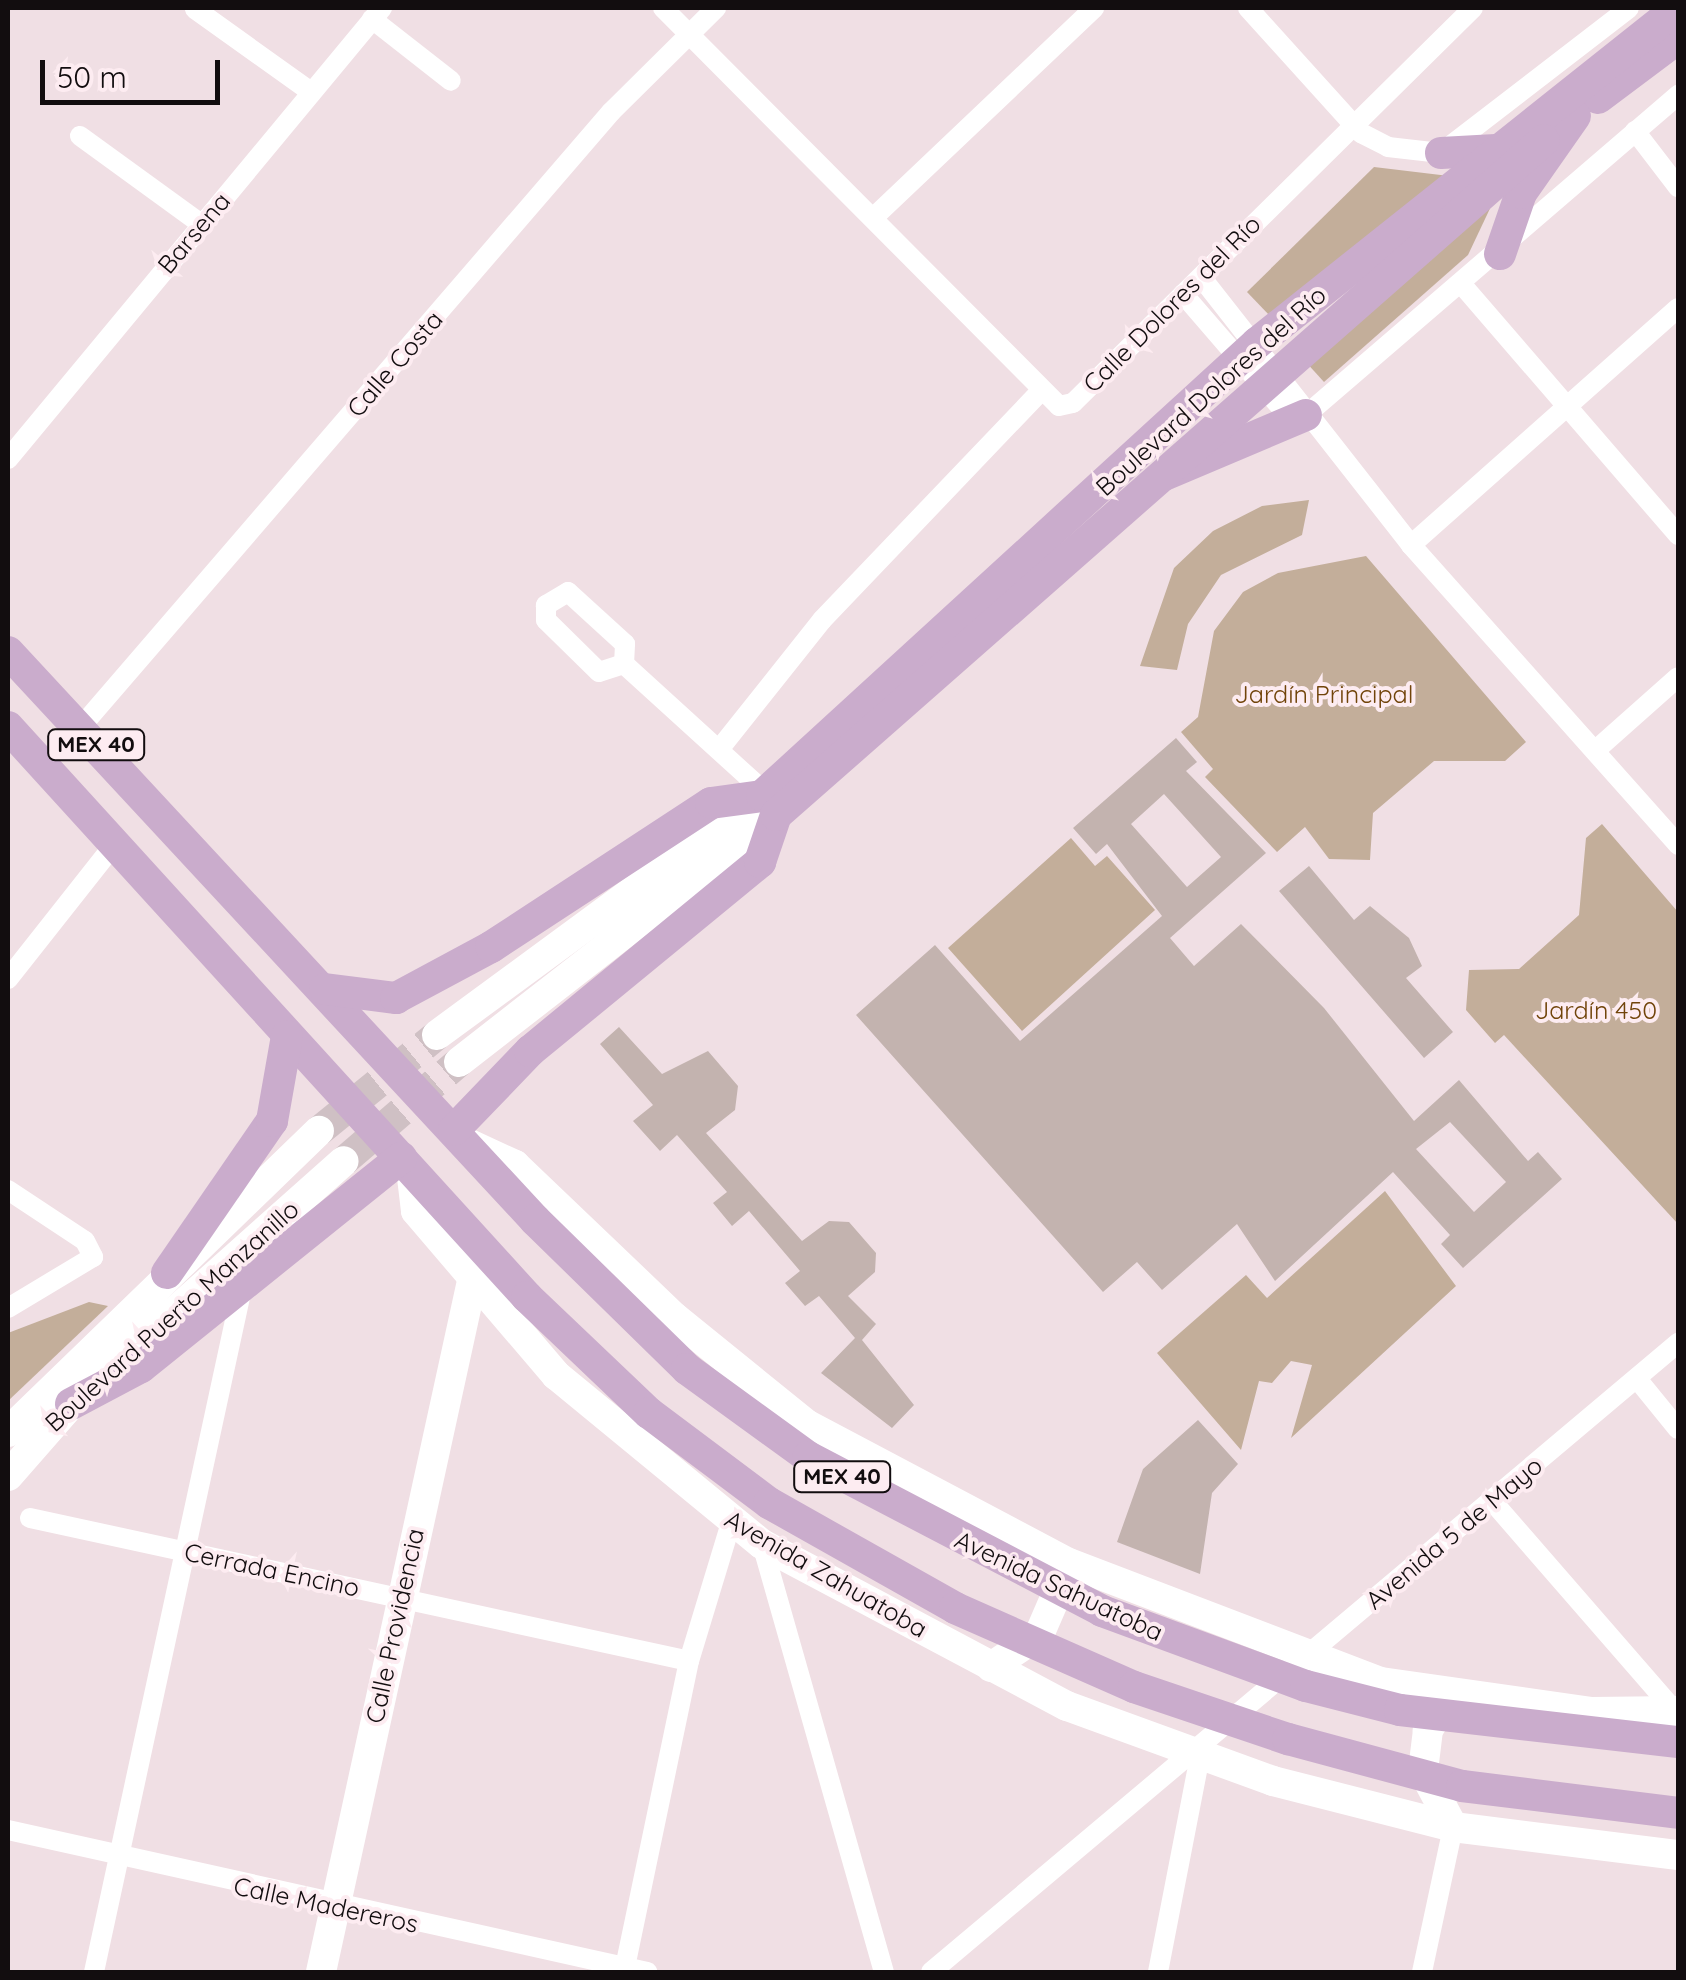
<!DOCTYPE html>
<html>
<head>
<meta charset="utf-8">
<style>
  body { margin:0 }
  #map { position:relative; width:1686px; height:1980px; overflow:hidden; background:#f0dfe4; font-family:Quicksand,sans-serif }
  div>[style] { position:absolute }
  .green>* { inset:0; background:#c3ae9a }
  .building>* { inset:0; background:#c3b3af }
  .secondary-tunnel>* { height:30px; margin-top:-15px; transform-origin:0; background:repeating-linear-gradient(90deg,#cfc0c4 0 30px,transparent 0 45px) }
  .street>* { height:20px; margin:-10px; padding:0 10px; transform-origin:10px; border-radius:10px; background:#fff }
  .secondary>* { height:30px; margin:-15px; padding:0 15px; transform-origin:15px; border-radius:15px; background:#fff }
  .primary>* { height:32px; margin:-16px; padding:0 16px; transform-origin:16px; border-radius:16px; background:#caaccc }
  span { translate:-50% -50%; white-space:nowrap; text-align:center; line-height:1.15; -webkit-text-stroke:8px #fdecf1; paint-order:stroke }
  .shield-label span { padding:2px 8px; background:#fdecf1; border:2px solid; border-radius:8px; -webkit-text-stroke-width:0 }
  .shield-label { font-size:22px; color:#120d0f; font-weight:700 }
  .street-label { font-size:25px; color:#120d0f }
  .park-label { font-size:25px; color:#71440a }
  .frame { position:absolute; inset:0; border:10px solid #120d0f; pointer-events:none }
  .scale { position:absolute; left:40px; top:60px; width:180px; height:45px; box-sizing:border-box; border:5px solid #120d0f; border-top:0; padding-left:12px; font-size:30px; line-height:35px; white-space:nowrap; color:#120d0f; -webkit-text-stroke:8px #fdecf1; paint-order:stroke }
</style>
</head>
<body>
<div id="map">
  <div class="green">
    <i style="clip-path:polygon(1374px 167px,1449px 176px,1270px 316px,1247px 292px)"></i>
    <i style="clip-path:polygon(1494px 200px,1468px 255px,1324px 382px,1304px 360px)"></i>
    <i style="clip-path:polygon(1309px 500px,1302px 535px,1221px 575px,1188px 624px,1177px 670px,1140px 666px,1174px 568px,1213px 531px,1262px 506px)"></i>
    <i style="clip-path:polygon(1366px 556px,1526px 742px,1505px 761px,1434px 761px,1373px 813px,1370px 860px,1329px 859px,1305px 827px,1277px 852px,1205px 777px,1213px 769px,1181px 732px,1198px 717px,1214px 631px,1243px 592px,1278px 573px)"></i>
    <i style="clip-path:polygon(1602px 824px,1678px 912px,1678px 1224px,1504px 1035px,1495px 1043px,1466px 1010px,1469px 970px,1519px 969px,1579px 915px,1586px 838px)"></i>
    <i style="clip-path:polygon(1071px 838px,1095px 866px,1107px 856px,1155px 910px,1022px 1031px,948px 948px)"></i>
    <i style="clip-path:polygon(1385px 1191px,1456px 1286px,1291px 1438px,1312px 1365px,1291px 1361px,1272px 1383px,1259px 1381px,1241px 1450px,1157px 1353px,1246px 1275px,1267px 1298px)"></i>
    <i style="clip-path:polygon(89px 1302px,108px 1306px,8px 1401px,8px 1333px)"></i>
  </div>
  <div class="building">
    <i style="clip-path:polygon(evenodd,1176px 738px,1197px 762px,1186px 771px,1266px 853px,1170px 938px,1194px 966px,1241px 924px,1324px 1008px,1414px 1121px,1459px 1080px,1528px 1161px,1538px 1152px,1562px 1179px,1463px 1268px,1441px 1244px,1450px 1235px,1393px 1172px,1275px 1281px,1237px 1224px,1162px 1290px,1137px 1262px,1103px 1292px,856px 1015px,935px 945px,1020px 1041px,1162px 916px,1107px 844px,1096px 854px,1073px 828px,1176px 738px,1164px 794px,1221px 857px,1187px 887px,1131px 824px,1164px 794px,1176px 738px,1450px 1122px,1506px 1182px,1474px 1212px,1416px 1149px,1450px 1122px)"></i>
    <i style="clip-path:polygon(1309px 866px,1354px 920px,1370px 906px,1409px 938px,1422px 966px,1406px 978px,1453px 1032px,1424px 1058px,1279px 891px)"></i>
    <i style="clip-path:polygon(619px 1027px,662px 1074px,708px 1051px,738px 1086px,735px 1110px,706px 1133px,802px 1241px,829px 1221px,849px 1222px,876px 1253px,875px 1272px,848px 1296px,876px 1324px,862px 1340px,914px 1405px,892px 1428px,821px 1373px,855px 1338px,819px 1296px,805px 1306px,785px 1283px,800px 1271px,749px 1211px,732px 1226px,713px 1203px,727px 1192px,677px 1135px,660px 1151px,633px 1121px,653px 1105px,600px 1044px)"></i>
    <i style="clip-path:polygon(1198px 1420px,1238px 1464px,1212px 1493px,1200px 1574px,1117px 1542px,1143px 1469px)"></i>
  </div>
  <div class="secondary-tunnel">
    <i style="left:319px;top:1131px;width:152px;rotate:-39.1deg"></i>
    <i style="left:344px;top:1161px;width:152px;rotate:-40.7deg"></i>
  </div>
  <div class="street">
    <i style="left:663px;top:8px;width:561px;rotate:45.14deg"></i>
    <i style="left:1059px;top:406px;width:14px;rotate:-12deg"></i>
    <i style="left:1073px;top:403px;width:562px;rotate:-44.64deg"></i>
    <i style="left:1248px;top:8px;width:169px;rotate:47.9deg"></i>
    <i style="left:1361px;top:133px;width:30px;rotate:27deg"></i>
    <i style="left:1388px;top:147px;width:53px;rotate:6.5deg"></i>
    <i style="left:1441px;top:153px;width:237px;rotate:-37.6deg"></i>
    <i style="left:195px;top:9px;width:143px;rotate:35.6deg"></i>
    <i style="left:372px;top:19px;width:100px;rotate:38.1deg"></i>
    <i style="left:1635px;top:131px;width:71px;rotate:52.5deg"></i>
    <i style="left:80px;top:136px;width:150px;rotate:36deg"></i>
    <i style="left:873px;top:218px;width:305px;rotate:-43.5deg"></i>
    <i style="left:1201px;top:277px;width:340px;rotate:51.9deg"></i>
    <i style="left:1411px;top:545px;width:402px;rotate:48.3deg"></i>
    <i style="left:1464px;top:287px;width:328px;rotate:49.2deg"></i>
    <i style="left:1183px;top:294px;width:153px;rotate:49.2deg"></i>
    <i style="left:1283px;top:410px;width:21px;rotate:11deg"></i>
    <i style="left:1306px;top:415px;width:491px;rotate:-40.7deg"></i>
    <i style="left:8px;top:459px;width:586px;rotate:-50.33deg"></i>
    <i style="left:1411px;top:545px;width:357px;rotate:-41.6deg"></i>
    <i style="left:624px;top:664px;width:20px;rotate:-87deg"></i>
    <i style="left:625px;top:644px;width:77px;rotate:-137.6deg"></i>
    <i style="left:568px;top:592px;width:26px;rotate:149deg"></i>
    <i style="left:546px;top:605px;width:15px;rotate:90deg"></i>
    <i style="left:546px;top:620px;width:74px;rotate:44.5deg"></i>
    <i style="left:599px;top:672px;width:26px;rotate:-18deg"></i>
    <i style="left:624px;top:664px;width:192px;rotate:42.3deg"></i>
    <i style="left:80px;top:728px;width:813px;rotate:-49.24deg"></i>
    <i style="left:611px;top:112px;width:148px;rotate:-44.7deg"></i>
    <i style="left:721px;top:747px;width:162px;rotate:-51.5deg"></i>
    <i style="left:822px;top:620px;width:315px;rotate:-46.3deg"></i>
    <i style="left:1597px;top:749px;width:108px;rotate:-41.6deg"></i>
    <i style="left:8px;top:979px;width:171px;rotate:-51.7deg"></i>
    <i style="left:8px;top:1190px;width:92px;rotate:33.5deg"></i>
    <i style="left:85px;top:1241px;width:18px;rotate:63deg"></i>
    <i style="left:93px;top:1257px;width:99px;rotate:149deg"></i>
    <i style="left:1638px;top:1380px;width:63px;rotate:50.8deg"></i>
    <i style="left:1493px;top:1502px;width:277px;rotate:49deg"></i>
    <i style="left:30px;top:1518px;width:674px;rotate:12.24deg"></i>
    <i style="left:762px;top:1544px;width:445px;rotate:74.1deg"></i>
    <i style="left:8px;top:1830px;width:655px;rotate:12.53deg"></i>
    <i style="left:94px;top:1972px;width:700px;rotate:-77.79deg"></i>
    <i style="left:624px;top:1972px;width:318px;rotate:-78.2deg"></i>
    <i style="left:689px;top:1661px;width:144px;rotate:-73.1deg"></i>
    <i style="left:931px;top:1972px;width:977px;rotate:-40.1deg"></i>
    <i style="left:1158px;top:1972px;width:221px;rotate:-79deg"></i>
    <i style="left:1422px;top:1972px;width:148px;rotate:-77.9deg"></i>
  </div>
  <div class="secondary">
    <i style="left:437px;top:1035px;width:403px;rotate:-36.3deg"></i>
    <i style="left:459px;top:1062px;width:402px;rotate:-37.9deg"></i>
    <i style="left:465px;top:1142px;width:55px;rotate:24.7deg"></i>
    <i style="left:515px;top:1165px;width:220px;rotate:43.7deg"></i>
    <i style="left:674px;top:1317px;width:170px;rotate:39deg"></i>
    <i style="left:806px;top:1424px;width:297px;rotate:27.9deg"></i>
    <i style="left:1069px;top:1563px;width:334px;rotate:20.9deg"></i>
    <i style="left:1381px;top:1682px;width:213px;rotate:8.1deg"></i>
    <i style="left:1592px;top:1712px;width:86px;rotate:-0.7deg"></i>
    <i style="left:411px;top:1169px;width:42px;rotate:83.2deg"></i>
    <i style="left:416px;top:1211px;width:216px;rotate:49.5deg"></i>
    <i style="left:556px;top:1375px;width:266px;rotate:39.4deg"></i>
    <i style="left:762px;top:1544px;width:345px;rotate:28deg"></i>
    <i style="left:1067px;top:1706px;width:219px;rotate:20deg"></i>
    <i style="left:1273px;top:1781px;width:186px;rotate:14.3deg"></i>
    <i style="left:1453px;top:1827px;width:227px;rotate:7.1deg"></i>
    <i style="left:8px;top:1432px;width:433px;rotate:-44.1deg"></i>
    <i style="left:8px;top:1476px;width:96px;rotate:-48.8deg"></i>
    <i style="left:71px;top:1404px;width:365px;rotate:-41.7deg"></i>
    <i style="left:991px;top:1667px;width:58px;rotate:-33.7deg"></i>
    <i style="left:1039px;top:1635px;width:73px;rotate:-66.6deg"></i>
    <i style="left:1450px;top:1697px;width:40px;rotate:124deg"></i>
    <i style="left:1428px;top:1730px;width:41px;rotate:97deg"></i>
    <i style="left:1423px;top:1771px;width:64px;rotate:61.8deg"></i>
    <i style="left:321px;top:1972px;width:707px;rotate:-77.67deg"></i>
  </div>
  <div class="primary">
    <i style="left:1598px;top:98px;width:100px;rotate:-36.9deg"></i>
    <i style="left:1441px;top:153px;width:55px;rotate:-3.1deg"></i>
    <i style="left:1500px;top:254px;width:65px;rotate:-71deg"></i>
    <i style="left:1521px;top:193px;width:94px;rotate:-55deg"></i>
    <i style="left:1164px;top:475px;width:154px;rotate:-22.9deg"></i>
    <i style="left:8px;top:652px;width:775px;rotate:47.14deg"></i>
    <i style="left:535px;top:1220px;width:213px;rotate:44.4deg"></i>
    <i style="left:687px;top:1369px;width:150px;rotate:36deg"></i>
    <i style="left:808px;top:1457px;width:332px;rotate:27.6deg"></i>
    <i style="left:1102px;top:1611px;width:217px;rotate:20.2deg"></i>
    <i style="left:1306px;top:1686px;width:97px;rotate:14.3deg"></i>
    <i style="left:1400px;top:1710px;width:280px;rotate:6.6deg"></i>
    <i style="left:8px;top:727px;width:771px;rotate:47.68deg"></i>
    <i style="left:527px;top:1297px;width:168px;rotate:43.6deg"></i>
    <i style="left:649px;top:1413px;width:150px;rotate:36.9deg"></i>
    <i style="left:769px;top:1503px;width:214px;rotate:29.4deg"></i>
    <i style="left:955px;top:1608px;width:196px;rotate:23.8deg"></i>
    <i style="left:1134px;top:1687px;width:163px;rotate:18.7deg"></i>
    <i style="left:1288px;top:1739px;width:180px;rotate:15.1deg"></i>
    <i style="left:1462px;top:1786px;width:218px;rotate:7.1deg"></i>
    <i style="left:325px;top:989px;width:72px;rotate:7.2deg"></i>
    <i style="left:396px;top:998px;width:108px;rotate:-28.2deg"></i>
    <i style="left:491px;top:947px;width:263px;rotate:-33.2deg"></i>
    <i style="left:711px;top:803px;width:51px;rotate:-7.8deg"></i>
    <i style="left:762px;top:796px;width:671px;rotate:-42.46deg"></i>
    <i style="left:1257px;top:343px;width:538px;rotate:-38.51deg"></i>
    <i style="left:454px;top:1130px;width:110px;rotate:-46.1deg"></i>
    <i style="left:530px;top:1051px;width:298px;rotate:-39.4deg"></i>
    <i style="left:760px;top:862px;width:50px;rotate:-71.2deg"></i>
    <i style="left:776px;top:815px;width:1022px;rotate:-41.31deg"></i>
    <i style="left:167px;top:1273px;width:185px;rotate:-55.4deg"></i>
    <i style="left:272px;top:1121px;width:86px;rotate:-80deg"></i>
    <i style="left:71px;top:1404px;width:79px;rotate:-27.9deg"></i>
    <i style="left:141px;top:1367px;width:334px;rotate:-38.8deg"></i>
  </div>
  <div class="shield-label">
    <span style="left:96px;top:745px">MEX 40</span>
    <span style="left:842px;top:1477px">MEX 40</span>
  </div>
  <div class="street-label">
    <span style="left:194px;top:233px;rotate:-50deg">Barsena</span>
    <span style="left:1172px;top:304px;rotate:-45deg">Calle Dolores del Río</span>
    <span style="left:395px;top:364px;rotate:-49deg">Calle Costa</span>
    <span style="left:1211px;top:391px;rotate:-42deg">Boulevard Dolores del Río</span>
    <span style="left:172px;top:1316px;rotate:-42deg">Boulevard Puerto Manzanillo</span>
    <span style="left:1454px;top:1533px;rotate:-40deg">Avenida 5 de Mayo</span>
    <span style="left:272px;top:1570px;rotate:12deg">Cerrada Encino</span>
    <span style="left:826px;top:1574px;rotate:30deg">Avenida Zahuatoba</span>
    <span style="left:1059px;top:1586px;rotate:25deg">Avenida Sahuatoba</span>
    <span style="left:395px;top:1626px;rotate:-78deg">Calle Providencia</span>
    <span style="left:326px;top:1905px;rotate:12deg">Calle Madereros</span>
  </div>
  <div class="park-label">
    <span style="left:1324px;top:694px">Jardín Principal</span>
    <span style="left:1596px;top:1010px">Jardín 450</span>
  </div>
  <div class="frame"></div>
  <div class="scale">50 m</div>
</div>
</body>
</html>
